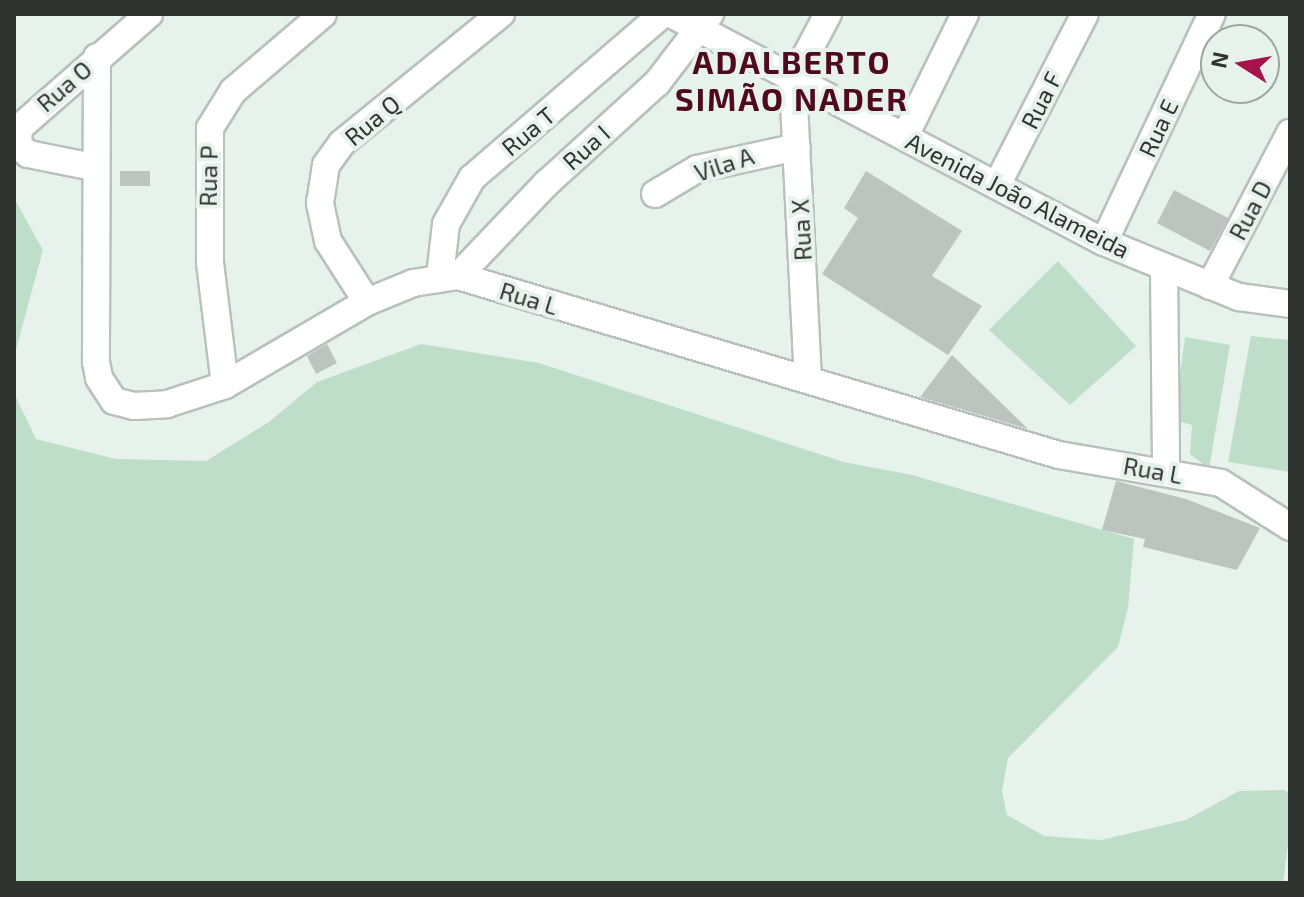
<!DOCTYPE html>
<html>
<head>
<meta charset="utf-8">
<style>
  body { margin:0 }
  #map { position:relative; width:1304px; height:897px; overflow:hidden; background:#e8f2ec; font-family:"Exo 2",sans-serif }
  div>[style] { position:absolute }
  .green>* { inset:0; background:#bfdec9 }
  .building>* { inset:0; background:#bbc4be }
  .roads { filter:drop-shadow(2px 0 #b8c1bb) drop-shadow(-2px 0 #b8c1bb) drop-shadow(0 2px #b8c1bb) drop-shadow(0 -2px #b8c1bb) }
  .minor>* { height:26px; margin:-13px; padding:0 13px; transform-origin:13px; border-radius:13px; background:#fff }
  span { translate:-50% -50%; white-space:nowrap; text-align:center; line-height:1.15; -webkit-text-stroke:8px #e8f2ec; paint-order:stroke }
  .street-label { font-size:24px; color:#303431 }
  .district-label { font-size:32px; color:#4f0a22; font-weight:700; letter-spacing:2px }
  .frame { position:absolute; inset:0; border:16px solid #303431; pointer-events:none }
  .north { position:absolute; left:1200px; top:24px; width:80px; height:80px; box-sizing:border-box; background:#e8f2ec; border:2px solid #9ea6a1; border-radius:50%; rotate:281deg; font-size:22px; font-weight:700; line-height:32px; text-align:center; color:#303431 }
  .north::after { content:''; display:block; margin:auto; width:28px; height:36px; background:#a7134c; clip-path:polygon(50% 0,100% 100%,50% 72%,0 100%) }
</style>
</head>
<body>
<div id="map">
  <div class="green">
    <i style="clip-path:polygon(14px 198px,43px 250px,14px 357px)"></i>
    <i style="clip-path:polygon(1058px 261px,1136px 346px,1070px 405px,989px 330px)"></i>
    <i style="clip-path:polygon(1251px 336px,1290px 340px,1290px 472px,1228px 462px)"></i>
    <i style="clip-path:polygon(1185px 337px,1230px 345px,1209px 469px,1190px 454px,1192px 425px,1174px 420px)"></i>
    <i style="clip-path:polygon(421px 344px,539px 363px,844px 462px,912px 475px,1134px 539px,1128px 608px,1118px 647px,1008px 758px,1002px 791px,1007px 815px,1044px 836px,1101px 840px,1186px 820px,1239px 791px,1284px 790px,1290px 794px,1290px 829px,1283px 883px,14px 883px,14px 393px,36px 439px,116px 459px,206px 461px,269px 422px,317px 382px)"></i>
  </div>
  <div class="building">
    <i style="clip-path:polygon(120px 171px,150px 171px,150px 186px,120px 186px)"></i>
    <i style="clip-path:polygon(866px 171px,962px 231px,932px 276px,982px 306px,948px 355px,822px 274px,858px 218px,844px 208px)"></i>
    <i style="clip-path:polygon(1174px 190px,1228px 218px,1210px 251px,1157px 223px)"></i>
    <i style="clip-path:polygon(327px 344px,337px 363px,316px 374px,307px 356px)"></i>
    <i style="clip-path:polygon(952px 355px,1028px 429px,920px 397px)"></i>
    <i style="clip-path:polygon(1116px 481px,1186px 499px,1260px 528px,1237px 570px,1143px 547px,1145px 539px,1102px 530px)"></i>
  </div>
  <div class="roads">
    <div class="minor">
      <i style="left:671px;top:14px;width:489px;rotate:27.8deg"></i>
      <i style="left:1104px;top:242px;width:146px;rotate:22.2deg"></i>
      <i style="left:1239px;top:297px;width:51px;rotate:7.8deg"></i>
      <i style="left:97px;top:57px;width:305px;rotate:90.2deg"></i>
      <i style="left:96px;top:362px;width:16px;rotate:79deg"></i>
      <i style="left:99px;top:378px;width:27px;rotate:57deg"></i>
      <i style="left:114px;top:401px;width:21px;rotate:14deg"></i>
      <i style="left:134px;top:406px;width:33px;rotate:-3deg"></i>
      <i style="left:167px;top:404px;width:61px;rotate:-18.1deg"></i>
      <i style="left:225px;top:385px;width:164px;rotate:-30.3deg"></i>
      <i style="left:367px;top:302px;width:50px;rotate:-22.4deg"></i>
      <i style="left:413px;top:283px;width:46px;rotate:-8.8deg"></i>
      <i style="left:458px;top:276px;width:627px;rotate:16.59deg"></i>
      <i style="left:1059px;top:455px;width:164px;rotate:9.8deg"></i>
      <i style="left:1221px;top:483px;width:82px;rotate:32.5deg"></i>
      <i style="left:905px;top:136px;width:136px;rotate:-63.8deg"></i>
      <i style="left:93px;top:167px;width:66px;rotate:-168.7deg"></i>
      <i style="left:28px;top:154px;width:13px;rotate:-138deg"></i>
      <i style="left:18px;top:145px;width:17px;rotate:-87deg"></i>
      <i style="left:19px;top:128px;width:173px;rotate:-41.2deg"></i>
      <i style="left:997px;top:185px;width:192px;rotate:-62.8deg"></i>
      <i style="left:655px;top:194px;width:49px;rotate:-30.8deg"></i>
      <i style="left:697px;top:169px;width:102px;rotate:-12.4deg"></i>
      <i style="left:1104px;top:242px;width:252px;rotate:-64.7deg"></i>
      <i style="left:1164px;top:268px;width:203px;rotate:89.4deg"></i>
      <i style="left:440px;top:276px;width:52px;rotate:-83.4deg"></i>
      <i style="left:446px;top:224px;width:53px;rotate:-60.5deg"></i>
      <i style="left:472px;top:178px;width:252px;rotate:-40.7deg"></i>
      <i style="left:458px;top:276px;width:129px;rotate:-46.3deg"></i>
      <i style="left:547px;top:183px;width:149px;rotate:-42.3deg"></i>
      <i style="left:657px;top:83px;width:87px;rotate:-52.5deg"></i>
      <i style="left:1210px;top:286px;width:173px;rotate:-62.4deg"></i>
      <i style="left:367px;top:302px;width:72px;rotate:-122.6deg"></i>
      <i style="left:328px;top:241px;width:39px;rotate:-102deg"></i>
      <i style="left:320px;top:203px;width:38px;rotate:-81deg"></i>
      <i style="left:326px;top:165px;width:27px;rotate:-54deg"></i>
      <i style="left:342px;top:143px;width:205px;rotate:-39.1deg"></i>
      <i style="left:808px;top:380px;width:300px;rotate:-92.9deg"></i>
      <i style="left:793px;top:80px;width:75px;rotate:-62.1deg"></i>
      <i style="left:225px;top:385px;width:124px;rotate:-97deg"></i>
      <i style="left:210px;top:262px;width:134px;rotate:-90deg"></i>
      <i style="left:210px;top:128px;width:44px;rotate:-58.1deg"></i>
      <i style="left:233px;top:91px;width:118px;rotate:-40.5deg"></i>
    </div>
  </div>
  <div class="street-label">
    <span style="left:64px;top:86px;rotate:-41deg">Rua O</span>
    <span style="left:1041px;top:100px;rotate:-63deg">Rua F</span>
    <span style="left:372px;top:120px;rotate:-40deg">Rua Q</span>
    <span style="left:1158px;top:128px;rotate:-65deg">Rua E</span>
    <span style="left:528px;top:131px;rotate:-40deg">Rua T</span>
    <span style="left:586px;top:147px;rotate:-42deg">Rua I</span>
    <span style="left:724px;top:164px;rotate:-18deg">Vila A</span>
    <span style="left:208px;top:176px;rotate:-89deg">Rua P</span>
    <span style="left:1018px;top:195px;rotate:27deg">Avenida João Alameida</span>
    <span style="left:1250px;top:210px;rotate:-62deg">Rua D</span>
    <span style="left:801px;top:230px;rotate:-93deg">Rua X</span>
    <span style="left:529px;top:298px;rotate:17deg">Rua L</span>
    <span style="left:1153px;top:470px;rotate:10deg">Rua L</span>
  </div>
  <div class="district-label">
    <span style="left:792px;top:80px">ADALBERTO<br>SIMÃO NADER</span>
  </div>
  <div class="frame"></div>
  <div class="north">N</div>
</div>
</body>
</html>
